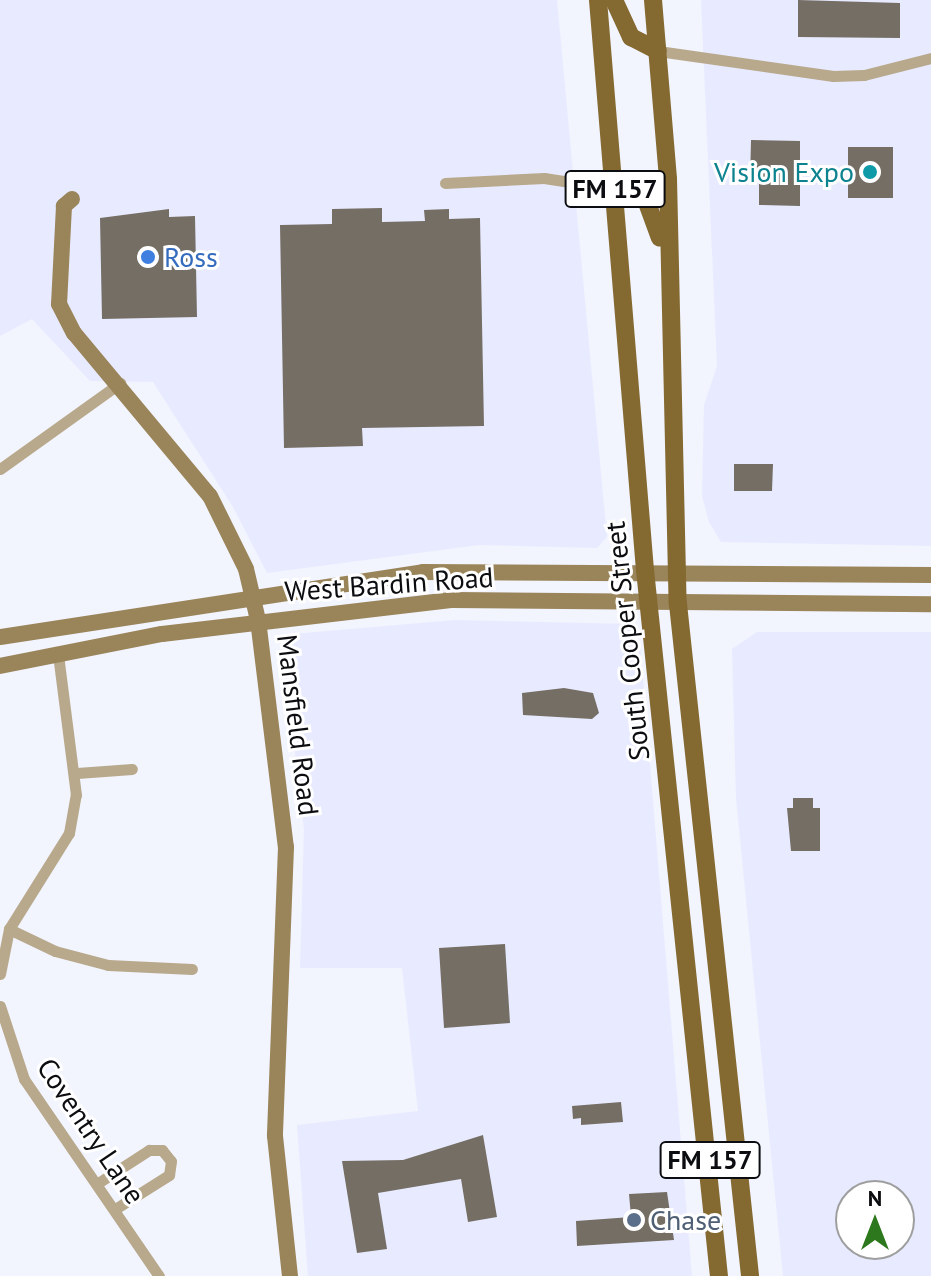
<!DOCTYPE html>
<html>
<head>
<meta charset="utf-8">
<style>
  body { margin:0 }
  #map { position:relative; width:931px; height:1276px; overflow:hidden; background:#f2f4fe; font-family:"PT Sans",sans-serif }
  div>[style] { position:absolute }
  .built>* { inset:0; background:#e8ebff }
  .building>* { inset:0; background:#756e65 }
  .street>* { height:11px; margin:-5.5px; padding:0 5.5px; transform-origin:5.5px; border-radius:5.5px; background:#b8a98c }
  .secondary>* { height:16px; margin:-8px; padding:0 8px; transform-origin:8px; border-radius:8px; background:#9a8459 }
  .primary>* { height:18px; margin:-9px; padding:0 9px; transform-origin:9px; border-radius:9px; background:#846931 }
  .dots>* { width:22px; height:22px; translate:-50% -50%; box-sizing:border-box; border:4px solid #fff; border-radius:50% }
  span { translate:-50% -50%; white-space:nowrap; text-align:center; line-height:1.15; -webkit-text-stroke:6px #fff; paint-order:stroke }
  .shield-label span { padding:2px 6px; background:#fff; border:2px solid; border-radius:6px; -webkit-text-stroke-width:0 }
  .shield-label { font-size:26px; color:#0c0d10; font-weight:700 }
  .culture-label { font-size:28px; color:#0d838f }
  .right { translate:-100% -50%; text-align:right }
  .shop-label { font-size:28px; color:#366cbe }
  .left { translate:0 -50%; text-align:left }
  .street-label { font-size:28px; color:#0c0d10 }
  .service-label { font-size:28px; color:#4e5e75 }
  .north { position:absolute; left:835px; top:1180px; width:80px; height:80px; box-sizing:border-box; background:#fff; border:2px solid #9e9e9f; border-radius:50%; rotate:0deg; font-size:22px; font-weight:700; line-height:32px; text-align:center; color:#0c0d10 }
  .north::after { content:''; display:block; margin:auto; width:28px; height:36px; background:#2d771c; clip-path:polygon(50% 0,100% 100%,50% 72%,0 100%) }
</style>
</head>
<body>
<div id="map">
  <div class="built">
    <i style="clip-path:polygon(0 0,557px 0,607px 537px,597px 548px,479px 545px,267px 573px,233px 507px,153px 382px,90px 381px,32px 319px,0 336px)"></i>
    <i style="clip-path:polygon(701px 0,931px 0,931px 546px,721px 542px,709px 522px,702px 496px,704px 405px,717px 366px)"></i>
    <i style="clip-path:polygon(455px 620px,632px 624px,640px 643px,692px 1276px,308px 1276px,297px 1125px,418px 1111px,402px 968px,300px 968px,304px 829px,281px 635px)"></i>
    <i style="clip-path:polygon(evenodd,757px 632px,931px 632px,931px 1276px,783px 1276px,736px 798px,732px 649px,757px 632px,851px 1196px,899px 1196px,899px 1244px,851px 1244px,851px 1196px)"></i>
  </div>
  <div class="building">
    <i style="clip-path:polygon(798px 0,900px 3px,900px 38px,798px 37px)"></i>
    <i style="clip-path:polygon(751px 140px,800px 141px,800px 206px,759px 205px,759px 180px,750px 180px)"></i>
    <i style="clip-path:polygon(848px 147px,893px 147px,893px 198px,848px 198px)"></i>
    <i style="clip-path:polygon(382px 208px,382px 222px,425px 221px,424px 210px,449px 209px,449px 219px,480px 218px,484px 426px,362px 428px,363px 446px,284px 448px,280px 225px,332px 224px,332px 209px)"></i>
    <i style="clip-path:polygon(169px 209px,169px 217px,195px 216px,197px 317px,102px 319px,100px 218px)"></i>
    <i style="clip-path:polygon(734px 464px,773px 464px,772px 491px,734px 491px)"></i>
    <i style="clip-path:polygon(564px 688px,593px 693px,599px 713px,592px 719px,523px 715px,522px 693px)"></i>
    <i style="clip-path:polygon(793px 798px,813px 798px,813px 808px,820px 808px,820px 851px,791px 851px,787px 808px,793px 808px)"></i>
    <i style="clip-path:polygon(505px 944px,510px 1023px,444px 1028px,439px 948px)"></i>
    <i style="clip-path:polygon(621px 1102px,623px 1122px,581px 1125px,581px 1118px,573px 1119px,572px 1106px)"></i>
    <i style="clip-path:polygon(483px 1135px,497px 1217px,468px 1222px,461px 1179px,378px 1193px,387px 1249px,357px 1253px,342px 1161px,403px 1160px)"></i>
    <i style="clip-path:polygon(667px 1192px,674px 1240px,577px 1246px,576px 1221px,631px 1217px,629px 1194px)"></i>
  </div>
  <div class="street">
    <i style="left:658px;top:51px;width:177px;rotate:8.1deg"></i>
    <i style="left:833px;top:76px;width:31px;rotate:-2deg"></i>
    <i style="left:864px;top:75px;width:69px;rotate:-14.2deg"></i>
    <i style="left:445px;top:183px;width:99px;rotate:-2.9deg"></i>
    <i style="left:544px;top:178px;width:72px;rotate:8.8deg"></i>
    <i style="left:0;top:469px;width:148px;rotate:-35.6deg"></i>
    <i style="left:77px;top:773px;width:55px;rotate:-4.2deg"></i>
    <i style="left:9px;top:929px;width:51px;rotate:25.6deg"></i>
    <i style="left:55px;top:951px;width:55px;rotate:14.8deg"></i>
    <i style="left:108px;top:965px;width:84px;rotate:2.7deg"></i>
    <i style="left:0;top:974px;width:46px;rotate:-78.7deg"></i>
    <i style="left:9px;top:929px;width:113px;rotate:-58deg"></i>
    <i style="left:69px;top:833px;width:39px;rotate:-80deg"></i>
    <i style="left:76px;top:795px;width:141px;rotate:-97.3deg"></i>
    <i style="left:0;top:1006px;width:77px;rotate:71.8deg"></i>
    <i style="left:24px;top:1079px;width:239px;rotate:55.6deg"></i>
    <i style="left:98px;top:1183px;width:61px;rotate:-32.9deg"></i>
    <i style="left:149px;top:1150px;width:13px"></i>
    <i style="left:162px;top:1150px;width:14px;rotate:51deg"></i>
    <i style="left:171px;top:1161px;width:14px;rotate:98deg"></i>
    <i style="left:169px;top:1175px;width:64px;rotate:147.8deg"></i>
  </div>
  <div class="secondary">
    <i style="left:72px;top:199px;width:11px;rotate:139deg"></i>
    <i style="left:64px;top:206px;width:98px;rotate:92.9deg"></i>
    <i style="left:59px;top:304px;width:33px;rotate:63deg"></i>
    <i style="left:74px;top:333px;width:212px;rotate:50.2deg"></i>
    <i style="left:210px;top:496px;width:81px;rotate:63.7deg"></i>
    <i style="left:246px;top:569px;width:52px;rotate:76.8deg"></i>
    <i style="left:258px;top:620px;width:229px;rotate:83deg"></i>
    <i style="left:286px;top:847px;width:289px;rotate:92.2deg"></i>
    <i style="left:275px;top:1136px;width:141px;rotate:83.9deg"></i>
    <i style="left:0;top:637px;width:428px;rotate:-8.7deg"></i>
    <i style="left:423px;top:572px;width:508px;rotate:0.34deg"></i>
    <i style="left:0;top:666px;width:165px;rotate:-11.2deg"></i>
    <i style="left:162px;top:634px;width:293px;rotate:-6.7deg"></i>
    <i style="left:453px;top:600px;width:478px;rotate:0.5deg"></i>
  </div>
  <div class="primary">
    <i style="left:598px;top:0;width:572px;rotate:85.29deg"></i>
    <i style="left:645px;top:570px;width:710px;rotate:84.02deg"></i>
    <i style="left:614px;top:0;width:41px;rotate:65.3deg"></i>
    <i style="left:631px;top:37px;width:30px;rotate:27deg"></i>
    <i style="left:653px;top:0;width:180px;rotate:85.2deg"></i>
    <i style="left:668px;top:179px;width:425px;rotate:88.7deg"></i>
    <i style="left:678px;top:604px;width:676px;rotate:83.88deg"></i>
    <i style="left:615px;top:189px;width:33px;rotate:20deg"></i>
    <i style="left:646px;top:200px;width:40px;rotate:69.8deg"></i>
  </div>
  <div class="dots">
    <i style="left:870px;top:172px;background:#0f9aa8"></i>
    <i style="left:148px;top:257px;background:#3f7fe0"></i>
    <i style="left:634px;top:1220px;background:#5c6f8a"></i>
  </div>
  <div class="shield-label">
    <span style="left:615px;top:189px">FM 157</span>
    <span style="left:710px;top:1160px">FM 157</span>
  </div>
  <div class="culture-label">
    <span class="right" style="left:854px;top:172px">Vision Expo</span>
  </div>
  <div class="shop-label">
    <span class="left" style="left:164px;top:257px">Ross</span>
  </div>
  <div class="street-label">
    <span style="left:389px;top:584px;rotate:-4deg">West Bardin Road</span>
    <span style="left:627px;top:641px;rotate:-96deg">South Cooper Street</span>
    <span style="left:298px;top:725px;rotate:83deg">Mansfield Road</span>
    <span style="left:91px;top:1131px;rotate:56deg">Coventry Lane</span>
  </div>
  <div class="service-label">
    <span class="left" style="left:650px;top:1220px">Chase</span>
  </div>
  <div class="north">N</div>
</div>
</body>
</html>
